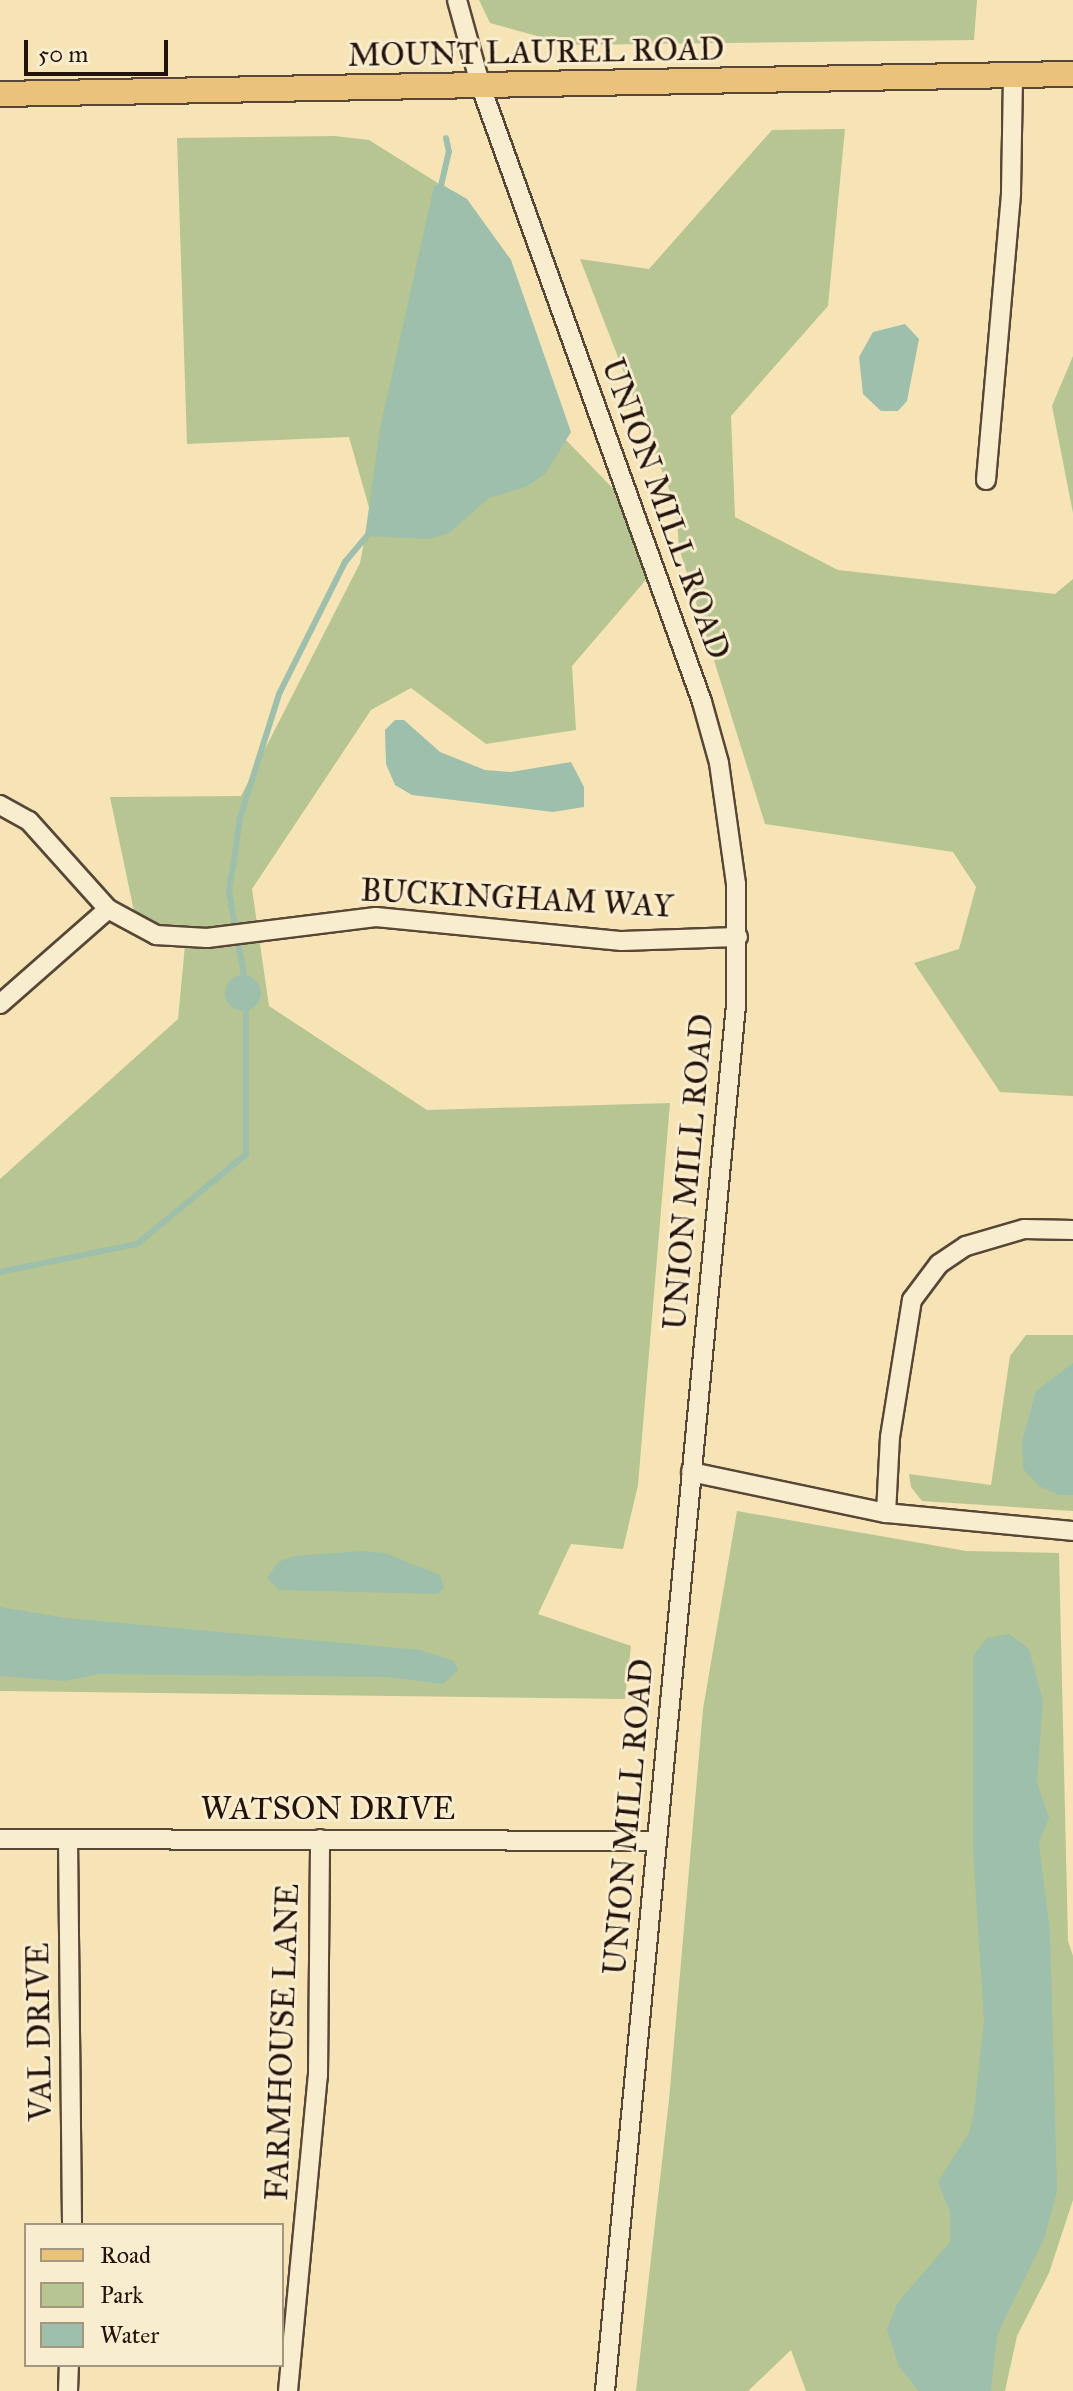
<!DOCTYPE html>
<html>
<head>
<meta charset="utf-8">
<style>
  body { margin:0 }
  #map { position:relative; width:1073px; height:2391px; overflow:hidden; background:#f6e4b7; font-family:"IM FELL Great Primer",serif }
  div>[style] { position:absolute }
  .green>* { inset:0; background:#b7c592 }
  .water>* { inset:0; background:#9dbfab }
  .round { border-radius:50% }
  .stream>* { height:6px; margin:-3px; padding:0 3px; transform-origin:3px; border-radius:3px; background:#9dbfab }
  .roads { filter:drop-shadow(2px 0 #584736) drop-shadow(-2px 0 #584736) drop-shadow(0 2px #584736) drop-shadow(0 -2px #584736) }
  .minor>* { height:18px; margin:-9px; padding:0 9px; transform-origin:9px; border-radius:9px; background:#f9edd0 }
  .major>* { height:24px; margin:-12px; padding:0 12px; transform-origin:12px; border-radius:12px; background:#ebc27c }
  span { translate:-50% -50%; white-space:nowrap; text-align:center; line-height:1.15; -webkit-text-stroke:6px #f9edd0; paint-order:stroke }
  .street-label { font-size:32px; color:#24130b }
  .legend { position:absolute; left:24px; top:2223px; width:260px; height:144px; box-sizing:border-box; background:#f9edd0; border:2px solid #a49681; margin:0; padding:10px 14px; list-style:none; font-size:24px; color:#24130b }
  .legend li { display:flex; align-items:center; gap:16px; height:40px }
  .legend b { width:40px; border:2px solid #a49681 }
  .scale { position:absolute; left:24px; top:40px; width:144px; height:36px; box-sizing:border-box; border:4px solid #24130b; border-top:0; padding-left:10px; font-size:24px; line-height:28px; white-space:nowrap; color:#24130b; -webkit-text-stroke:6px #f9edd0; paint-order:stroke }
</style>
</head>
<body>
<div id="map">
  <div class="green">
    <i style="clip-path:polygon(479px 0,977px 0,974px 40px,570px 45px,490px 23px)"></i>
    <i style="clip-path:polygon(845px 129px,828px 306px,731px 416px,735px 517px,838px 570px,1055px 594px,1073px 579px,1073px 1096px,1000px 1092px,914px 963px,959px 949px,976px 887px,953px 852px,765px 824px,679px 548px,676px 507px,580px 259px,649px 269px,772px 130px)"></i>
    <i style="clip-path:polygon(335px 136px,369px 140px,449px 190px,541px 414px,626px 502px,651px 574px,572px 666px,576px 730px,486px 744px,411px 688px,371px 710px,252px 889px,269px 1006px,427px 1110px,670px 1103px,638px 1485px,623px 1549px,571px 1544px,538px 1614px,631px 1646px,625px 1699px,0 1691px,0 1179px,178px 1019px,185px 945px,139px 935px,110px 797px,241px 796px,360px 563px,370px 511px,349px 437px,187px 444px,177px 138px)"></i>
    <i style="clip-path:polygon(1073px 356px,1073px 513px,1052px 406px)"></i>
    <i style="clip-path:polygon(1026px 1335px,1073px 1335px,1073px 1511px,922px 1501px,911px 1487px,909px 1474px,991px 1485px,1010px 1356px)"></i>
    <i style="clip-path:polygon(737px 1511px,966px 1551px,1059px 1553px,1068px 1941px,1073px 1956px,1073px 2200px,1049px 2273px,1017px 2336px,1005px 2391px,806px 2391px,791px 2350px,748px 2391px,636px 2391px,669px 2100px,703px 1709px)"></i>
  </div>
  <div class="water">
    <i style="clip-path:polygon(441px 184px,467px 199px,511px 260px,571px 432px,545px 474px,526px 487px,489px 498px,449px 533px,429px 539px,365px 536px,380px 428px,434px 186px)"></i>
    <i style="clip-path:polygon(905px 324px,919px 339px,907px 401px,898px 411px,881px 411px,863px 394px,859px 357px,873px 332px)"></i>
    <i style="clip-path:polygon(395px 720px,404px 720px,440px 752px,485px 770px,511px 772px,571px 762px,584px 787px,584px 807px,553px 812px,412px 795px,395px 785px,386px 764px,385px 730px)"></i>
    <i class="round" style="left:225px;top:975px;width:36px;height:36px"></i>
    <i style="clip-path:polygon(1073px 1363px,1073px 1495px,1059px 1495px,1039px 1486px,1023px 1469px,1022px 1441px,1036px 1391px)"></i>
    <i style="clip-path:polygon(363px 1551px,385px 1553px,440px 1575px,444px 1587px,438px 1594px,279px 1590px,267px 1578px,278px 1562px,294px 1556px)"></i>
    <i style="clip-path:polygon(0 1607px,66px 1618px,420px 1650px,454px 1661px,458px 1670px,443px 1684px,387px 1677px,100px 1674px,64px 1681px,0 1676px)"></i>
    <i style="clip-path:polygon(1009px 1634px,1029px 1649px,1043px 1701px,1037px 1782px,1049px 1818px,1039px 1843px,1050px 1931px,1057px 2191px,1044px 2239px,997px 2335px,991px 2391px,919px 2391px,899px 2367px,887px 2329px,898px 2302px,950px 2242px,950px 2212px,938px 2182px,969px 2133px,974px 2112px,984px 2021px,973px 1851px,973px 1656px,987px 1638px)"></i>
  </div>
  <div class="stream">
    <i style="left:440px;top:190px;width:39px;rotate:-77deg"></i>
    <i style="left:449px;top:152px;width:14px;rotate:-102deg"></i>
    <i style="left:245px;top:981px;width:90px;rotate:-100.2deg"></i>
    <i style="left:229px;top:892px;width:75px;rotate:-81.5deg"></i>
    <i style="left:240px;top:818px;width:130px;rotate:-72.5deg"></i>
    <i style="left:279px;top:694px;width:148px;rotate:-63.4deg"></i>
    <i style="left:345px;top:562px;width:40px;rotate:-50deg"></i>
    <i style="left:0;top:1272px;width:140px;rotate:-11.6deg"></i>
    <i style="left:137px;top:1244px;width:141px;rotate:-39.5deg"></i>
    <i style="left:246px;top:1154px;width:150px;rotate:-90deg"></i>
  </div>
  <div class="roads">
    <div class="minor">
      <i style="left:457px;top:0;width:90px;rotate:74.6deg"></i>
      <i style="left:481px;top:87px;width:654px;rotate:70.23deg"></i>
      <i style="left:702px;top:702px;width:63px;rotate:74.4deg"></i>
      <i style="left:719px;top:763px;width:122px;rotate:82deg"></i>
      <i style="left:736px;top:884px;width:121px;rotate:90deg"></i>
      <i style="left:736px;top:1005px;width:1392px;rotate:95.4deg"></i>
      <i style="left:986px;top:480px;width:289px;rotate:-85deg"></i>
      <i style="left:1011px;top:192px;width:113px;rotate:-89deg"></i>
      <i style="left:0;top:805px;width:33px;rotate:29deg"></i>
      <i style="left:29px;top:821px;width:118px;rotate:48.1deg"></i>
      <i style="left:108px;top:909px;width:55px;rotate:28.4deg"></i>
      <i style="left:156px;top:935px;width:51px;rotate:3.4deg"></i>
      <i style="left:207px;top:938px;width:170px;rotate:-7.1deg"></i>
      <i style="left:376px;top:917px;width:247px;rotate:5.6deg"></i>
      <i style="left:622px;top:941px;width:116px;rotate:-2deg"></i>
      <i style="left:0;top:1004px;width:144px;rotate:-41.3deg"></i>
      <i style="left:691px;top:1472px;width:199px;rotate:11.9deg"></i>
      <i style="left:886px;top:1513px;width:188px;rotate:5.5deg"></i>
      <i style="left:886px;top:1513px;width:76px;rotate:-87deg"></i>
      <i style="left:890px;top:1437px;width:139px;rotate:-80.9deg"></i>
      <i style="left:912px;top:1300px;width:45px;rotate:-53.1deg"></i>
      <i style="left:939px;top:1264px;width:32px;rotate:-34deg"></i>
      <i style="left:966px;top:1246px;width:60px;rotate:-16.3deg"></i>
      <i style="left:1024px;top:1229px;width:49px;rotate:1.2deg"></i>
      <i style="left:0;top:1839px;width:657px;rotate:0.17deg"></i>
      <i style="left:68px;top:1839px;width:386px;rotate:89.4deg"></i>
      <i style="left:68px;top:2391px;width:26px;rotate:-88deg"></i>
      <i style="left:288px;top:2391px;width:316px;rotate:-84.6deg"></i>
      <i style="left:318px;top:2076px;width:237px;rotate:-89.5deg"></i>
    </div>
    <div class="major">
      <i style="left:0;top:94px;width:1073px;rotate:-1.07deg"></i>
    </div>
  </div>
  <div class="street-label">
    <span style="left:536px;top:53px;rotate:-1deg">MOUNT LAUREL ROAD</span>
    <span style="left:665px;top:509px;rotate:70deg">UNION MILL ROAD</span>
    <span style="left:517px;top:899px;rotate:3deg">BUCKINGHAM WAY</span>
    <span style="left:689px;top:1172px;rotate:-85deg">UNION MILL ROAD</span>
    <span style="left:328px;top:1809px">WATSON DRIVE</span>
    <span style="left:629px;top:1817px;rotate:-85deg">UNION MILL ROAD</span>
    <span style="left:40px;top:2032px;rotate:-91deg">VAL DRIVE</span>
    <span style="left:283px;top:2042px;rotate:-88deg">FARMHOUSE LANE</span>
  </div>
  <ul class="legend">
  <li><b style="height:10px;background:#ebc27c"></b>Road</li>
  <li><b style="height:22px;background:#b7c592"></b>Park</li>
  <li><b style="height:22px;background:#9dbfab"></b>Water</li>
  </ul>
  <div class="scale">50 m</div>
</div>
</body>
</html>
